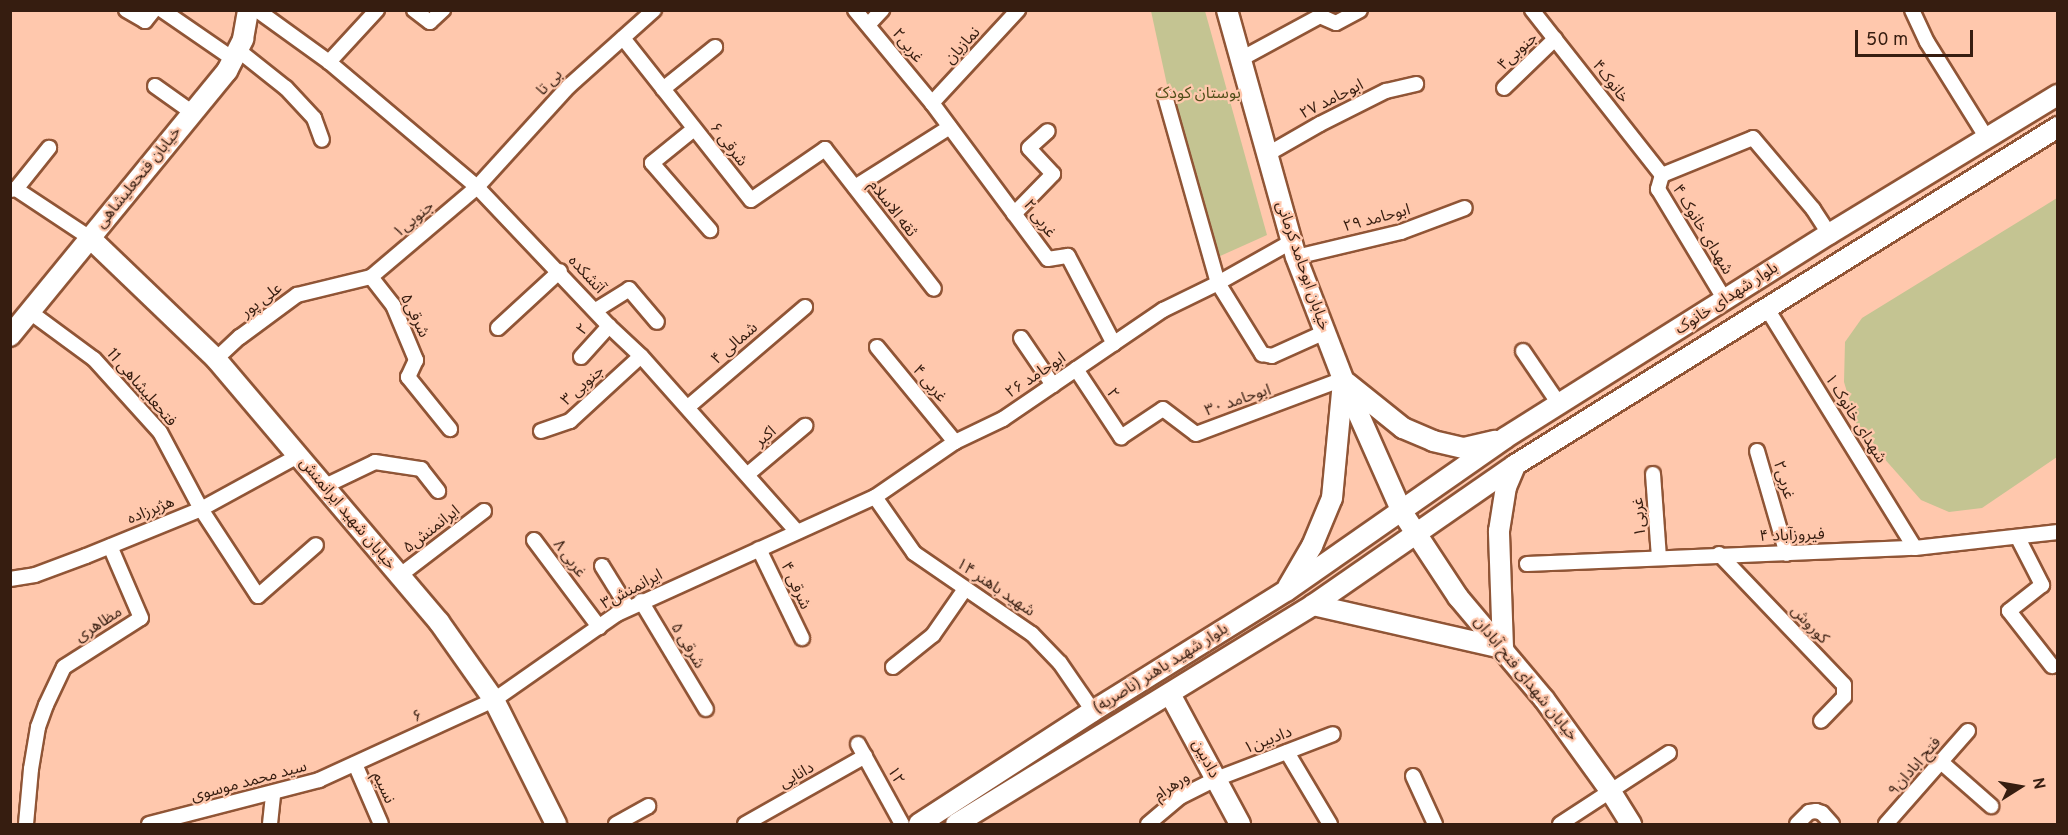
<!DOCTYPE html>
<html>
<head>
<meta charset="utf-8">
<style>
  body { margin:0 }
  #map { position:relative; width:2068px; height:835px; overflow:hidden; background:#ffc8ad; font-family:Overpass,"Noto Sans Arabic",sans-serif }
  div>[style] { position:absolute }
  .green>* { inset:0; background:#c4c492 }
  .roads { filter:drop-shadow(2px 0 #905536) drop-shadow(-2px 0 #905536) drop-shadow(0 2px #905536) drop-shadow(0 -2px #905536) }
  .street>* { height:14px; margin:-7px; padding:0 7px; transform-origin:7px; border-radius:7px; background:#fff }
  .secondary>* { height:20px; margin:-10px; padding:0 10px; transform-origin:10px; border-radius:10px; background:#fff }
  span { translate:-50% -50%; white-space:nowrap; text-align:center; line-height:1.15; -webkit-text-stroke:4.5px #ffc8ad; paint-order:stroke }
  .street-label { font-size:16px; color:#361d10 }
  .park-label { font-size:16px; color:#514f19 }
  .frame { position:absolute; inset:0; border:12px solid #361d10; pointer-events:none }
  .north { position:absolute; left:1990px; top:757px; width:60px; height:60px; -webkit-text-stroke:4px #ffc8ad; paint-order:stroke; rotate:79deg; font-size:16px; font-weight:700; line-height:24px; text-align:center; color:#361d10 }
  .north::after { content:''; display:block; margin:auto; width:21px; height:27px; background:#361d10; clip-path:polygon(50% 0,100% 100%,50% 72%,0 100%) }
  .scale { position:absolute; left:1855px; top:30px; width:118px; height:27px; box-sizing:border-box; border:3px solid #361d10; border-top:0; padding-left:8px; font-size:18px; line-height:21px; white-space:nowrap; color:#361d10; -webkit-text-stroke:4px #ffc8ad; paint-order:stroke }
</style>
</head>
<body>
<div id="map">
  <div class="green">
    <i style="clip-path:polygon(1151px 11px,1205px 11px,1267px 235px,1218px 257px,1169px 94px)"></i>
    <i style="clip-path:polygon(2057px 198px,2057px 457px,1982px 508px,1949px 512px,1921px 500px,1858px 429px,1844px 382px,1845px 342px,1862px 318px)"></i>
  </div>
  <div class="roads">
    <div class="street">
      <i style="left:126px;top:10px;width:22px;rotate:30deg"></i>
      <i style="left:145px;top:21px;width:14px;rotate:-51deg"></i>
      <i style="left:162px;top:10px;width:86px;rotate:34.6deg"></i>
      <i style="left:257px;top:10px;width:89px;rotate:35.8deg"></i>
      <i style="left:329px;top:62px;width:194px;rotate:40.2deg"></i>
      <i style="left:477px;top:187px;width:192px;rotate:46.5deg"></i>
      <i style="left:609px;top:326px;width:44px;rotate:43.2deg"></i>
      <i style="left:641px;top:356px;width:235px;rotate:48.4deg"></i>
      <i style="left:414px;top:10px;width:20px;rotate:37deg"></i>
      <i style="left:430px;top:22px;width:18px;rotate:-43deg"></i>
      <i style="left:855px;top:10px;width:121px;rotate:50.4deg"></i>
      <i style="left:932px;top:103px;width:194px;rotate:53.4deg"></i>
      <i style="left:1048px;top:259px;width:20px;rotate:-9deg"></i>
      <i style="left:1068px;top:256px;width:99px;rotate:62.4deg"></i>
      <i style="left:1532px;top:10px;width:210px;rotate:51.8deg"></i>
      <i style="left:1912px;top:10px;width:35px;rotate:65deg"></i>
      <i style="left:1927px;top:42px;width:115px;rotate:58.1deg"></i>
      <i style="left:868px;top:25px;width:21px;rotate:-47deg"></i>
      <i style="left:623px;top:38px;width:206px;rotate:51.7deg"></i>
      <i style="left:751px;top:200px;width:90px;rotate:-34.6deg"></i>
      <i style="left:825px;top:149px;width:177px;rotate:52.1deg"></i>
      <i style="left:238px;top:50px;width:61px;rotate:38.4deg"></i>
      <i style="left:286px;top:88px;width:41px;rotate:47deg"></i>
      <i style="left:314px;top:118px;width:23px;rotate:70deg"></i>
      <i style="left:1239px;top:60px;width:92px;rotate:-28.5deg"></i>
      <i style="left:1320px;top:16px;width:17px;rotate:24deg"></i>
      <i style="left:1336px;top:23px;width:27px;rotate:-28deg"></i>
      <i style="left:329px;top:62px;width:71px;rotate:-47.3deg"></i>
      <i style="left:155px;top:86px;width:47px;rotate:35.4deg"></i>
      <i style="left:1504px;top:88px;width:71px;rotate:-43.9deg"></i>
      <i style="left:663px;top:89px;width:67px;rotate:-38.9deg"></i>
      <i style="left:1165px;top:96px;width:194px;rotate:74.2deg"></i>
      <i style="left:1218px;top:283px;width:84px;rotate:58.2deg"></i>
      <i style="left:1262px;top:354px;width:10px;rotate:11deg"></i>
      <i style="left:1272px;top:356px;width:58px;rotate:-24.4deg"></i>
      <i style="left:932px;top:103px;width:127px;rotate:-47.2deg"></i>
      <i style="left:694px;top:129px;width:54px;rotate:141deg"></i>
      <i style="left:652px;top:163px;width:89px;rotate:49.1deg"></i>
      <i style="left:1266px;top:155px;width:62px;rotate:-29.9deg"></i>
      <i style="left:1320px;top:124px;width:74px;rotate:-26.6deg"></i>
      <i style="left:1386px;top:91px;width:31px;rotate:-13deg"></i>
      <i style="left:1662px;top:175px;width:98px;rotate:-22.1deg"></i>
      <i style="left:1753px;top:138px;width:93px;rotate:49.8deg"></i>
      <i style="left:1813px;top:209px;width:30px;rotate:57deg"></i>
      <i style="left:1662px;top:175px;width:15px;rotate:106deg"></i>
      <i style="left:1658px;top:189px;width:130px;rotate:58.9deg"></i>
      <i style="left:855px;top:187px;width:112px;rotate:-32.3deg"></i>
      <i style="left:16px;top:189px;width:53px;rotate:-51.2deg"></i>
      <i style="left:10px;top:190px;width:6px;rotate:-9deg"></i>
      <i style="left:16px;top:189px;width:89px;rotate:33.5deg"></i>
      <i style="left:1014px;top:214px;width:56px;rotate:-45.7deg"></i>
      <i style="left:1053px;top:174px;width:35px;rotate:-133deg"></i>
      <i style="left:1029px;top:148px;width:25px;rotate:-42deg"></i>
      <i style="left:1296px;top:257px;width:108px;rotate:-13.4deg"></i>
      <i style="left:1401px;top:232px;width:68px;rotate:-20.6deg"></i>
      <i style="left:371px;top:277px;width:36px;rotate:52deg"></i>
      <i style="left:393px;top:305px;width:60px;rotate:67.3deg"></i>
      <i style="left:416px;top:360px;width:19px;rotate:115deg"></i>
      <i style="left:408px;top:377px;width:67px;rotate:51.1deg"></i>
      <i style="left:1766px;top:307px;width:283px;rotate:58.3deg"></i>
      <i style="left:596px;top:310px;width:39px;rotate:-32deg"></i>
      <i style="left:629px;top:289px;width:43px;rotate:49.7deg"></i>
      <i style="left:30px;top:312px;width:79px;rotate:36.3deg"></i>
      <i style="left:94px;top:359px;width:98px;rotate:47.9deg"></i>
      <i style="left:160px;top:432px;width:87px;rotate:62deg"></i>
      <i style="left:201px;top:509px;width:104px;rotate:56.8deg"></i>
      <i style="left:258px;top:596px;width:77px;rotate:-41.3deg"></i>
      <i style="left:498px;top:328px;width:84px;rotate:-42.6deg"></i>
      <i style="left:1021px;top:338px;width:57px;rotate:55.8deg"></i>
      <i style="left:877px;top:347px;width:123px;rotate:50.6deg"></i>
      <i style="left:1523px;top:351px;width:64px;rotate:55.8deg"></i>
      <i style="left:581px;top:357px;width:42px;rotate:-47.9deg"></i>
      <i style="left:216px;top:359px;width:33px;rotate:-43deg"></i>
      <i style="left:240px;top:337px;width:71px;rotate:-36.4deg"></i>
      <i style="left:297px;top:295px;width:76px;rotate:-13.7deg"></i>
      <i style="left:371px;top:277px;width:139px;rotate:-40.3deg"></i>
      <i style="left:477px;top:187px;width:137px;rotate:-47.7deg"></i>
      <i style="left:569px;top:86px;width:114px;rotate:-41.8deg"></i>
      <i style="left:1076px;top:369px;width:82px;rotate:56.5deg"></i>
      <i style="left:1121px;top:437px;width:50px;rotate:-33.7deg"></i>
      <i style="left:1163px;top:409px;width:41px;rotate:37.1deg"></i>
      <i style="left:1196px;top:434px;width:157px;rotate:-20.5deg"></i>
      <i style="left:688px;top:407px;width:154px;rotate:-40.5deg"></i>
      <i style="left:541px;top:431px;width:31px;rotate:-19deg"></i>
      <i style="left:570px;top:421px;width:96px;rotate:-42.5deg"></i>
      <i style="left:1757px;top:451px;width:107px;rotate:73.8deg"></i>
      <i style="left:748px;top:474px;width:75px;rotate:-40.1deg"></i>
      <i style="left:1653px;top:474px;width:83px;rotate:85.9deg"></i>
      <i style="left:325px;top:486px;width:55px;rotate:-25.6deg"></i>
      <i style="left:375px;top:462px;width:47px;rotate:8.7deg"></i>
      <i style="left:421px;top:469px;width:28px;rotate:52deg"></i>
      <i style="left:875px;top:497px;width:68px;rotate:55.1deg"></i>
      <i style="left:914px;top:553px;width:143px;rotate:34.5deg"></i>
      <i style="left:1032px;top:634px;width:40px;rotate:46deg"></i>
      <i style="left:1060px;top:663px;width:58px;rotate:55.5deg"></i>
      <i style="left:2018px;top:538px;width:53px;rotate:62.9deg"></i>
      <i style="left:2042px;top:585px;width:42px;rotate:141.8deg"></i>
      <i style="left:2009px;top:611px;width:70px;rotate:52deg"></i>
      <i style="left:534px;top:540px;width:109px;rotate:53.2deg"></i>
      <i style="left:759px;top:549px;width:99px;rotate:64.2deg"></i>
      <i style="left:1719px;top:554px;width:181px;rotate:46.3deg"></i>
      <i style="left:1844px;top:685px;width:12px;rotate:90deg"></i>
      <i style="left:1844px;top:697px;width:33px;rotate:134deg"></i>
      <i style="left:1527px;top:564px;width:388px;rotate:-2.4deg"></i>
      <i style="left:1915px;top:548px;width:144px;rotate:-6.4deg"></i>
      <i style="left:602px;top:566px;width:49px;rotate:58.2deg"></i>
      <i style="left:399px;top:576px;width:107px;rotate:-37.4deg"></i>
      <i style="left:10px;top:579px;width:25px;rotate:-9deg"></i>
      <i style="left:35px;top:575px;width:54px;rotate:-20.4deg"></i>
      <i style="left:86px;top:556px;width:124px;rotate:-22.2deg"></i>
      <i style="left:201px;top:509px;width:111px;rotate:-28.7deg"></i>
      <i style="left:641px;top:601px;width:126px;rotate:59deg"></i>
      <i style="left:893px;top:667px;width:51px;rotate:-38.7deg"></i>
      <i style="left:933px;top:635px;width:56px;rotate:-55.2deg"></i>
      <i style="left:858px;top:744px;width:91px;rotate:61.2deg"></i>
      <i style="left:1287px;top:752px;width:84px;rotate:59.2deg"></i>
      <i style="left:1941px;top:762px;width:67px;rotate:41.3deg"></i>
      <i style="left:355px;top:764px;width:65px;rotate:66.6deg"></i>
      <i style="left:1413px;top:776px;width:53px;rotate:65.4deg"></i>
      <i style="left:26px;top:824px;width:55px;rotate:-84.8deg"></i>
      <i style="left:31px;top:769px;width:43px;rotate:-80.5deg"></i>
      <i style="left:38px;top:727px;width:23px;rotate:-70deg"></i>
      <i style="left:46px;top:705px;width:42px;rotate:-64.7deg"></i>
      <i style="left:64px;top:667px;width:91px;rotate:-32.5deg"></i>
      <i style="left:141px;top:618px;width:78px;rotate:-113.3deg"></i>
      <i style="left:149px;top:824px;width:176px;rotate:-14.5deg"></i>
      <i style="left:319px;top:780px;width:192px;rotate:-24.6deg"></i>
      <i style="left:494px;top:700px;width:150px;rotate:-35deg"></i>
      <i style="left:617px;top:614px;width:283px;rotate:-24.4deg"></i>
      <i style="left:875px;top:497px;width:97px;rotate:-34.5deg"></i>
      <i style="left:955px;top:442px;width:53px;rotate:-25.6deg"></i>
      <i style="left:1003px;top:419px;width:194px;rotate:-34.3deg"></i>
      <i style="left:1163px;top:310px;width:61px;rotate:-26.1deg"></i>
      <i style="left:1218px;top:283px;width:84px;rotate:-29.3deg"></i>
      <i style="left:270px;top:824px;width:31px;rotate:-84deg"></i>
      <i style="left:616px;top:824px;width:37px;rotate:-29deg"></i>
      <i style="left:745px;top:824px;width:138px;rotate:-29.5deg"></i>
      <i style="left:1148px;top:824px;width:42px;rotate:-40.2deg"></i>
      <i style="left:1180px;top:797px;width:40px;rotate:-26.6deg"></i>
      <i style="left:1216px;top:779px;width:125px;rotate:-21deg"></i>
      <i style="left:1560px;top:824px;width:130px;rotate:-33.1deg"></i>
      <i style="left:1797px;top:824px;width:17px;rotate:-45deg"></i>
      <i style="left:1809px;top:812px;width:7px;rotate:-8deg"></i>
      <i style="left:1816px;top:811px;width:6px;rotate:18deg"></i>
      <i style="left:1822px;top:813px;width:15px;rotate:48deg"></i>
      <i style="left:1886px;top:824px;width:124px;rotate:-48.6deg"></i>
    </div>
    <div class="secondary">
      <i style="left:1227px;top:10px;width:256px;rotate:74.4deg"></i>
      <i style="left:1296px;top:257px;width:131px;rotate:68.9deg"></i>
      <i style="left:1343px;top:379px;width:145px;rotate:66.1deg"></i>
      <i style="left:1402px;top:512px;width:102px;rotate:56.6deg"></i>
      <i style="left:1458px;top:597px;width:133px;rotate:49.9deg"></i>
      <i style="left:1544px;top:699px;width:115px;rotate:54.2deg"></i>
      <i style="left:1611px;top:792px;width:38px;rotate:58deg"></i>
      <i style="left:90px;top:238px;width:175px;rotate:43.8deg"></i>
      <i style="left:216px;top:359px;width:345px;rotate:49.7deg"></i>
      <i style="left:439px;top:622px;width:95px;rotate:54.8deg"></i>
      <i style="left:494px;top:700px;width:139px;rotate:63.4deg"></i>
      <i style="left:10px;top:336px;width:343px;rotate:-50.7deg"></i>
      <i style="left:227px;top:71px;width:36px;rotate:-63deg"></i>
      <i style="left:243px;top:39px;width:29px;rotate:-80deg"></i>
      <i style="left:1347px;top:383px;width:72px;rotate:38.8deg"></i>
      <i style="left:1403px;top:428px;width:33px;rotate:23deg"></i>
      <i style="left:1433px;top:441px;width:32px;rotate:13deg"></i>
      <i style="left:1464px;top:448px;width:32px;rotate:-13deg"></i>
      <i style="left:1288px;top:587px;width:48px;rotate:-59.7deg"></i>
      <i style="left:1312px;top:546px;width:52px;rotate:-67.4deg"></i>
      <i style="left:1332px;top:498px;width:117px;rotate:-84.6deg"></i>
      <i style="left:1313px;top:605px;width:195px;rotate:12.8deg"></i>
      <i style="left:1503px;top:648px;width:117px;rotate:-92deg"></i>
      <i style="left:1499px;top:531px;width:45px;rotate:-81deg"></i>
      <i style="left:1506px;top:487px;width:23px;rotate:-67deg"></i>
      <i style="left:1170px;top:694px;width:148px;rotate:61.7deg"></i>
      <i style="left:919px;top:824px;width:207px;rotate:-33deg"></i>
      <i style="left:1093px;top:711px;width:227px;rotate:-31.9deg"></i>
      <i style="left:1286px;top:591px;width:267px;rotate:-34.9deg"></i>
      <i style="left:1505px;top:438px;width:383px;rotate:-32.2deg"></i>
      <i style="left:1829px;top:234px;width:268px;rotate:-31.3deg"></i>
      <i style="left:956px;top:824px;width:419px;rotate:-31.5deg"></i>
      <i style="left:1313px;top:605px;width:246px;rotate:-34.7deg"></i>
      <i style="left:1515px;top:465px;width:640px;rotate:-31.9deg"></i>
    </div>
  </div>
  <div class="street-label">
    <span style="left:907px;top:46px;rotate:51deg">غربی۲</span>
    <span style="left:963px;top:46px;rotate:-47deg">نمازیان</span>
    <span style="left:1518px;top:52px;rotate:-43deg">جنوبی۴</span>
    <span style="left:1610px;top:82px;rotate:52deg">خانوک۴</span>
    <span style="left:550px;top:83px;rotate:-46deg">بی تا</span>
    <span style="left:1332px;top:100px;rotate:-27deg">ابوحامد ۲۷</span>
    <span style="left:728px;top:145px;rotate:52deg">۶ شرقی</span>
    <span style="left:139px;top:178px;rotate:-51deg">خیابان فتحعلیشاهی</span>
    <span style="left:892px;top:209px;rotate:52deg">ثقه الاسلام</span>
    <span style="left:1039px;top:219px;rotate:53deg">۲ غربی</span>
    <span style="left:1377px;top:219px;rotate:-15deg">ابوحامد ۲۹</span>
    <span style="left:414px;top:220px;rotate:-40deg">جنوبی۱</span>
    <span style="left:1702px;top:230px;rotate:59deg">شهدای خانوک ۴</span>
    <span style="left:1302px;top:266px;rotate:71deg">خیابان ابوحامد کرمانی</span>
    <span style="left:586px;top:275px;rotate:47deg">آتشکده</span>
    <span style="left:1727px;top:299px;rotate:-33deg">بلوار شهدای خانوک</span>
    <span style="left:262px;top:301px;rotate:-37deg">علی پور</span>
    <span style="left:414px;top:316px;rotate:64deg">شرقی۵</span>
    <span style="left:583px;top:330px;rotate:-47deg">۲</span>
    <span style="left:735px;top:344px;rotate:-41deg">۴ شمالی</span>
    <span style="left:1036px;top:376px;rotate:-34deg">ابوحامد ۲۶</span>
    <span style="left:929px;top:384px;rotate:50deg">۴ غربی</span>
    <span style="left:583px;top:386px;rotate:-42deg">۳ جنوبی</span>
    <span style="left:141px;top:388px;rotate:49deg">فتحعلیشاهی 11</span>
    <span style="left:1112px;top:394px;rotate:57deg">۲</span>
    <span style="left:1238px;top:401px;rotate:-19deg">ابوحامد ۳۰</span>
    <span style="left:1855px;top:419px;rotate:58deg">شهدای خانوک ۱</span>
    <span style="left:766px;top:437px;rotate:-40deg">اکبر</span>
    <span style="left:1783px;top:480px;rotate:73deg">غربی۲</span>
    <span style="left:151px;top:511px;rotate:-22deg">هژبرزاده</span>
    <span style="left:347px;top:514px;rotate:50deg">خیابان شهید ایرانمنش</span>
    <span style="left:1640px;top:517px;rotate:-94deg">غربی۱</span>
    <span style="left:432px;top:530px;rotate:-38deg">ایرانمنش۵</span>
    <span style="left:1792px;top:536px;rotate:-2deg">فیروزآباد ۴</span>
    <span style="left:569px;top:559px;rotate:53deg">۸ غربی</span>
    <span style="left:795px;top:586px;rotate:65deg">۴ شرقی</span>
    <span style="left:995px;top:588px;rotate:34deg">شهید باهنر ۱۴</span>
    <span style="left:632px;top:590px;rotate:-28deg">ایرانمنش۳</span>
    <span style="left:99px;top:625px;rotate:-33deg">مظاهری</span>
    <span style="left:1809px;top:625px;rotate:46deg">کوروش</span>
    <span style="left:687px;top:646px;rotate:59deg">۵ شرقی</span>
    <span style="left:1161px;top:669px;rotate:-32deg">بلوار شهید باهنر (ناصریه)</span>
    <span style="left:1525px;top:679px;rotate:51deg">خیابان شهدای فتح آبادان</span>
    <span style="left:418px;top:717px;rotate:-25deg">۶</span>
    <span style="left:1268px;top:741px;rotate:-21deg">دادبین۱</span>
    <span style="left:1205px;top:759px;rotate:62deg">دادبین</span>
    <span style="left:1915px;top:767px;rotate:-49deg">فتح ابادان۹</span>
    <span style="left:797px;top:776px;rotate:-29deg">دانایی</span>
    <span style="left:895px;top:776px;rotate:61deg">۱۲</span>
    <span style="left:249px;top:782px;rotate:-15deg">سید محمد موسوی</span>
    <span style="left:1172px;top:787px;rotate:-34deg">ورهرام</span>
    <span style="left:383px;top:788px;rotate:66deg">نسیم</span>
  </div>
  <div class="park-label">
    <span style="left:1198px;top:94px">بوستان کودک</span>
  </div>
  <div class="frame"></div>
  <div class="north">N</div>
  <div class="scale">50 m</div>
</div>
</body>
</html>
